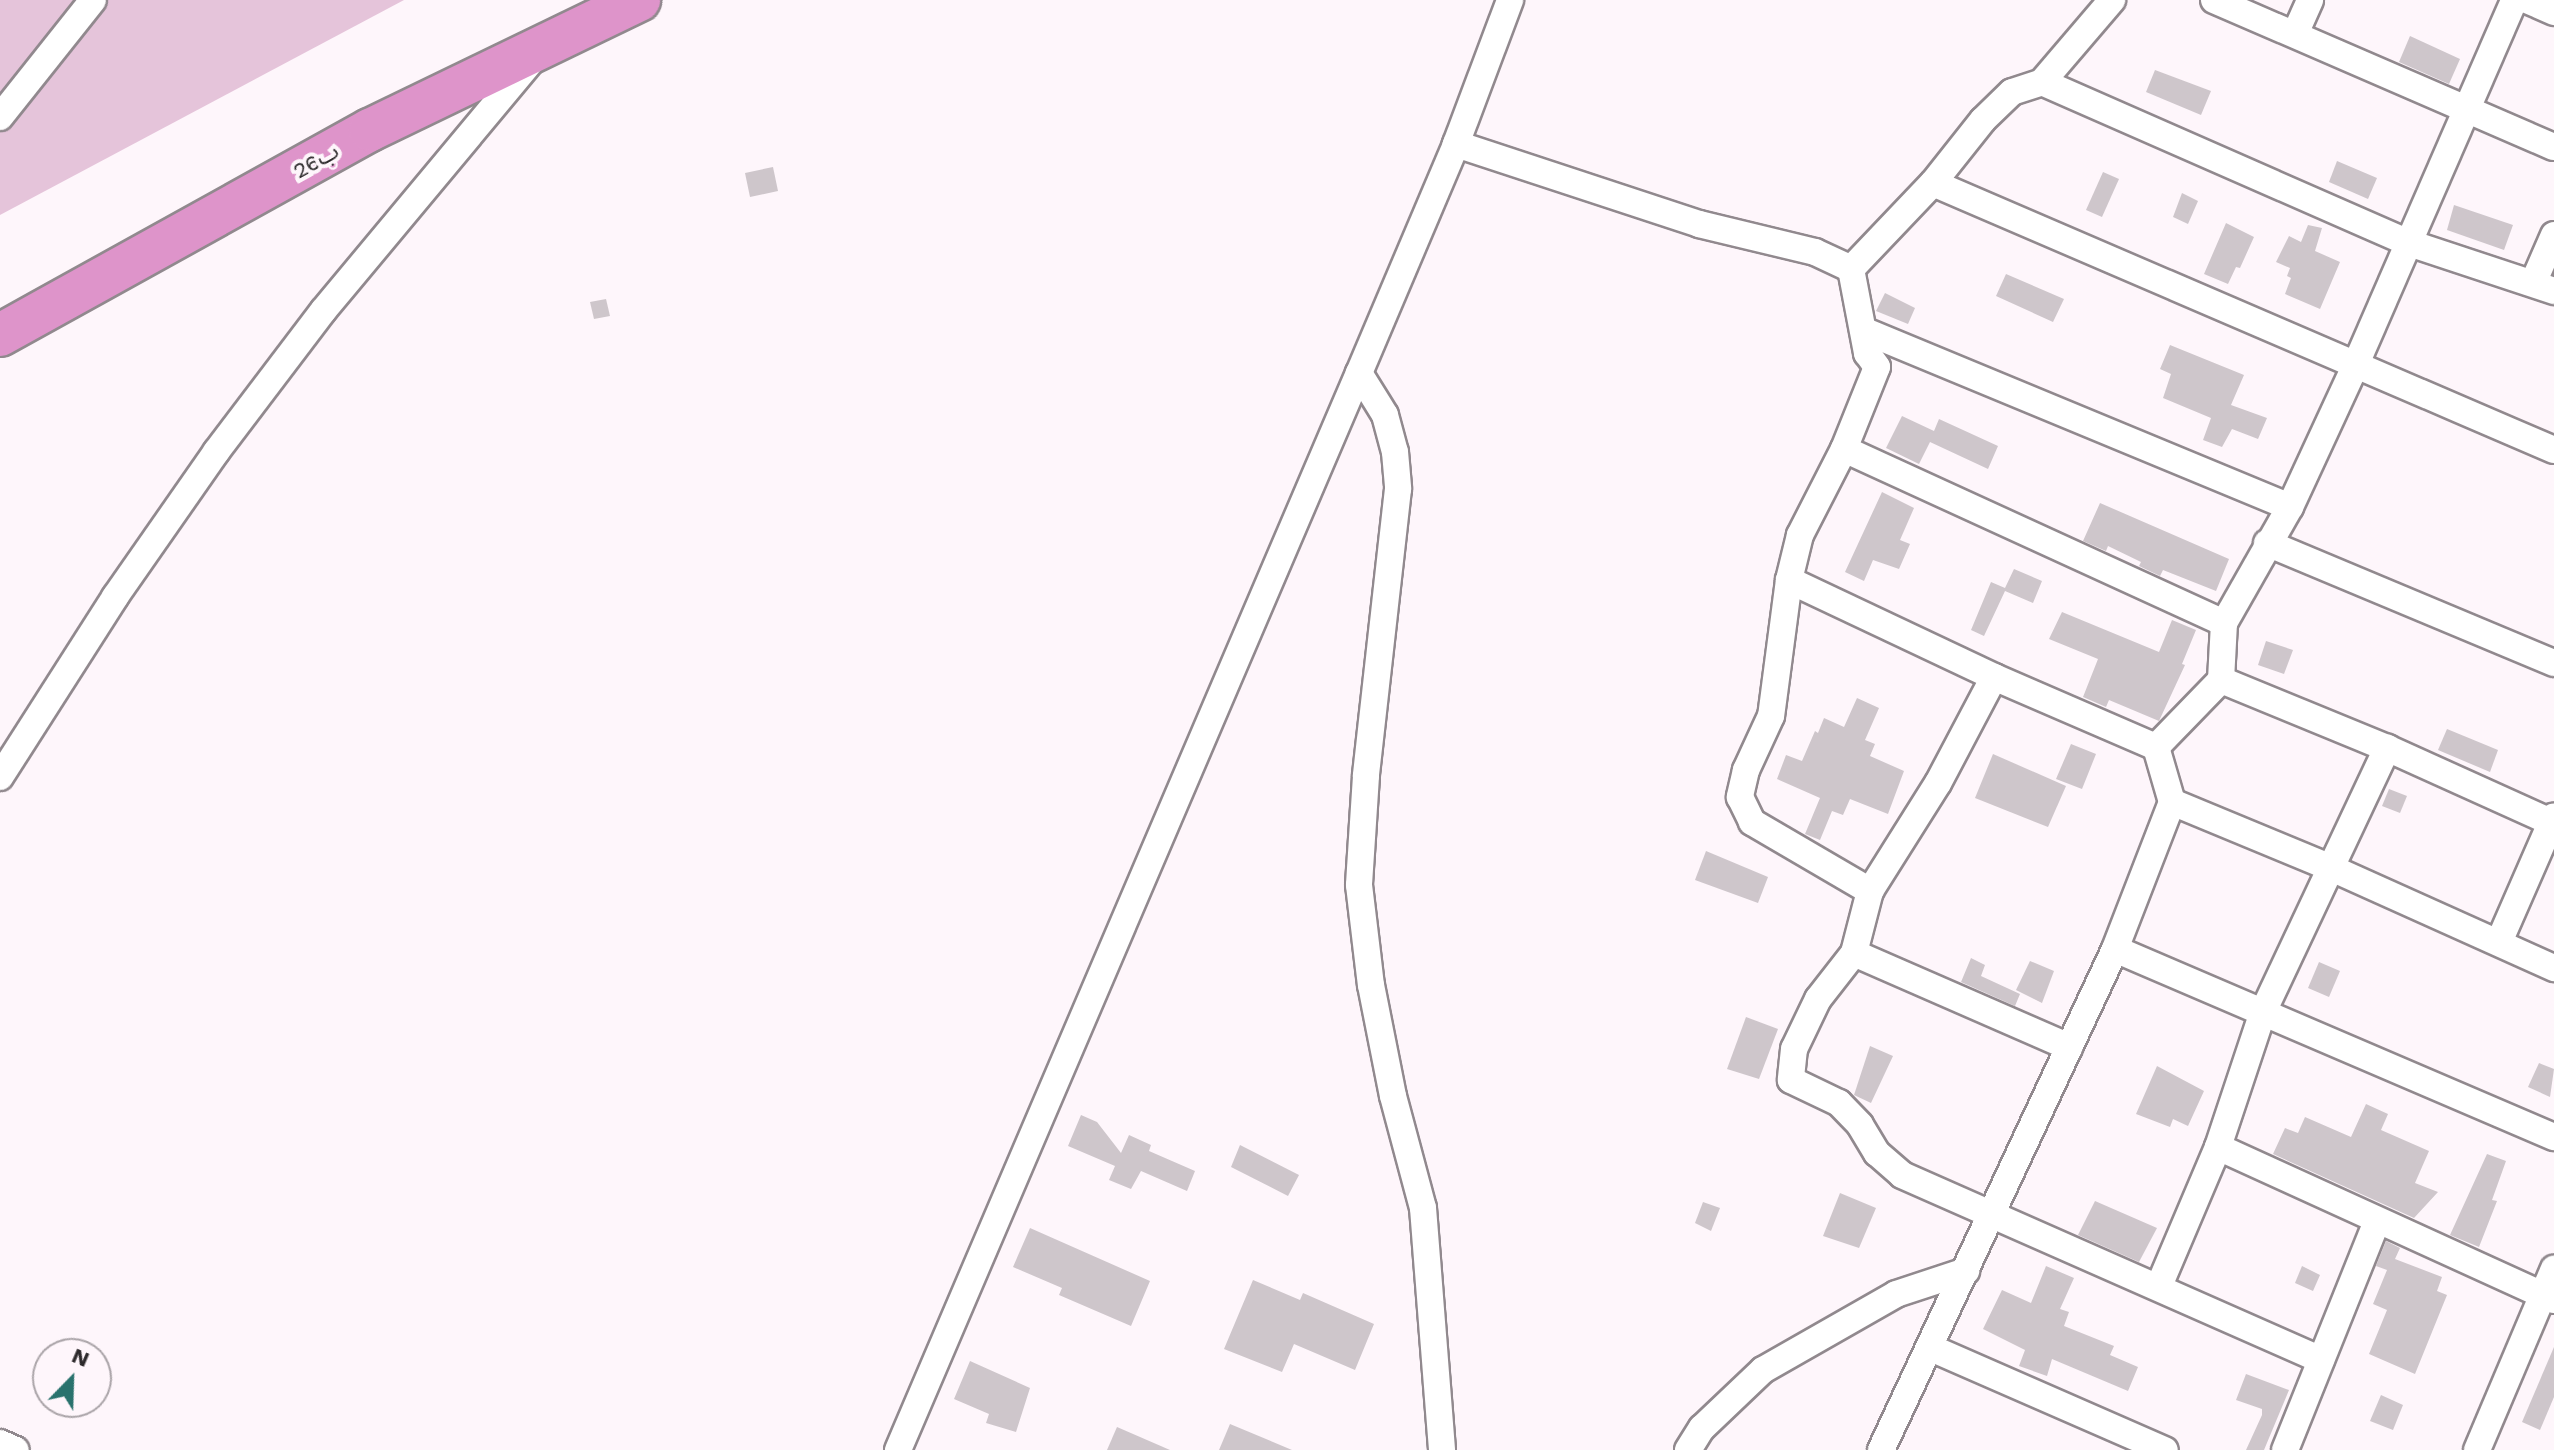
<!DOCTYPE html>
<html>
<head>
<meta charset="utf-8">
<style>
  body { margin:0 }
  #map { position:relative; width:2554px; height:1450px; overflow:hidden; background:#fef6fb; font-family:"Work Sans","Noto Sans Arabic",sans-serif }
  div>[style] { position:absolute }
  .green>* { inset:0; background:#e5c4da }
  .building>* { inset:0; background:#cec6cb }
  .roads { filter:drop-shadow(2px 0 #91898e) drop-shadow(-2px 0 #91898e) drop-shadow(0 2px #91898e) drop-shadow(0 -2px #91898e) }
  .minor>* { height:26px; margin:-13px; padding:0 13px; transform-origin:13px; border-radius:13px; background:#fff }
  .trunk>* { height:42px; margin:-21px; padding:0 21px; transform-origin:21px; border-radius:21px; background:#de94ca }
  span { translate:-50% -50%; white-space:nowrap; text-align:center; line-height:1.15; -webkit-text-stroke:8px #fef6fb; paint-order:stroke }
  .street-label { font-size:22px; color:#2c292b }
  .north { position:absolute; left:32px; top:1338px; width:80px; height:80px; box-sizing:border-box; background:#fef6fb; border:2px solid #aaa4a8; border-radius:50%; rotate:23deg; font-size:22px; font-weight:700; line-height:32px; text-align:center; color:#2c292b }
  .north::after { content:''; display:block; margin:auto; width:28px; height:36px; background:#29726d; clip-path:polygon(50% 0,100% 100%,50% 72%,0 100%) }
</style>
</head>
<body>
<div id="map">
  <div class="green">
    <i style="clip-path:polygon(0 0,404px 0,0 215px)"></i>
  </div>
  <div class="building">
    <i style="clip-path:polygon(2410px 36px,2460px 59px,2449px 84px,2399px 62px)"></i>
    <i style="clip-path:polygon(2155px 70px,2211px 91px,2201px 115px,2146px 92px)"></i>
    <i style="clip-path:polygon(2337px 161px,2377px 178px,2368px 199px,2329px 182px)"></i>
    <i style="clip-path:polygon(773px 167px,778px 191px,750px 197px,745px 173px)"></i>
    <i style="clip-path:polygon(2103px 172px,2119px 179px,2102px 217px,2086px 210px)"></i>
    <i style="clip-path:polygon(2182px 193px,2198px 201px,2188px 224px,2173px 217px)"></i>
    <i style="clip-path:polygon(2454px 205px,2513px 225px,2504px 250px,2447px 230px)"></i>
    <i style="clip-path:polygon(2226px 223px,2254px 237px,2240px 268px,2236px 267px,2228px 284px,2204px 274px)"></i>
    <i style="clip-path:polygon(2308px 225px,2322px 228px,2315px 251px,2340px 262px,2320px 309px,2285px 294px,2291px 278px,2287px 276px,2290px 268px,2276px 262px,2289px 236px,2301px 242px)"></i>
    <i style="clip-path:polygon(2006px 274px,2064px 299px,2053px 322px,1996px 296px)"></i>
    <i style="clip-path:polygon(1885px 293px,1915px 308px,1908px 324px,1876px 311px)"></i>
    <i style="clip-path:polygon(606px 299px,610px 316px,594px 319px,590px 302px)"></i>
    <i style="clip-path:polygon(2170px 345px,2244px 375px,2231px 405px,2267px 418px,2258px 439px,2232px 429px,2222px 447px,2203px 440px,2211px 418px,2163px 398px,2171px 374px,2160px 369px)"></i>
    <i style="clip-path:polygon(1902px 416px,1934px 431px,1939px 419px,1998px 446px,1988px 469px,1930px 442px,1919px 464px,1886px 448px)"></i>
    <i style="clip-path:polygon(1882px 492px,1914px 508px,1900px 540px,1910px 544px,1899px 569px,1873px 560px,1864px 581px,1845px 572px)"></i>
    <i style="clip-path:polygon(2100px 503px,2229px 559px,2216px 591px,2163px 570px,2160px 576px,2139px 566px,2141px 562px,2108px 546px,2106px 551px,2083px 541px)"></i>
    <i style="clip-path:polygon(2014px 569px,2042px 581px,2033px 603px,2005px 591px,1984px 636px,1971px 630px,1991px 582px,2005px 588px)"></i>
    <i style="clip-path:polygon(2062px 612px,2159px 652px,2172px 620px,2196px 630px,2182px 664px,2185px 665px,2159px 721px,2109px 700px,2106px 707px,2083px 697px,2098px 659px,2049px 639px)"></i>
    <i style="clip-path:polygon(2266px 641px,2293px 650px,2284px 674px,2258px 665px)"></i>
    <i style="clip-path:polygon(1857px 698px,1879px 708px,1865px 740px,1875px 744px,1870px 756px,1904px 771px,1888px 814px,1850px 799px,1843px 815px,1832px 811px,1820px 840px,1805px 834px,1820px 798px,1777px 779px,1786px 755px,1802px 761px,1815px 731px,1818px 733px,1824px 718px,1844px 727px)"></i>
    <i style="clip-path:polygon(2447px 729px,2498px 750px,2490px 772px,2438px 750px)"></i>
    <i style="clip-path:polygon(2071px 744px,2096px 754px,2082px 789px,2056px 779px)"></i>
    <i style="clip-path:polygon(1993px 754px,2066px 786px,2048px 827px,1975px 798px)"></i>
    <i style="clip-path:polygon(2389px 789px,2407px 796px,2400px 813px,2382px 806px)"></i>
    <i style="clip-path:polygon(1706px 851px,1768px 877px,1758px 903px,1695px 880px)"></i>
    <i style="clip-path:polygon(1971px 958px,1985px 965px,1981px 976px,2020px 994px,2015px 1006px,1961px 982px)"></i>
    <i style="clip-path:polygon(2030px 961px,2054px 971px,2042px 1003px,2016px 990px)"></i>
    <i style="clip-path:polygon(2319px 962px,2340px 971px,2329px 997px,2308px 988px)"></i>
    <i style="clip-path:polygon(1746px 1017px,1778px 1029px,1759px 1079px,1727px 1069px)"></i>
    <i style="clip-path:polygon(1870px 1046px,1893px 1056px,1871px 1103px,1854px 1095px)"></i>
    <i style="clip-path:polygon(2539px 1063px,2554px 1069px,2550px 1097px,2528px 1087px)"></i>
    <i style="clip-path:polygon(2157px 1066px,2204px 1091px,2188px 1126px,2173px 1119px,2170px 1127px,2136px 1114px)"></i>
    <i style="clip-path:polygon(2366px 1104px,2388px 1114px,2381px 1130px,2429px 1151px,2415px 1183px,2438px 1192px,2414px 1218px,2273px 1154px,2285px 1128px,2298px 1133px,2305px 1117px,2351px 1137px)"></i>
    <i style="clip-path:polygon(1081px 1115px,1097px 1122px,1121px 1153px,1129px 1135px,1151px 1145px,1149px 1151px,1195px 1171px,1187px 1191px,1141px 1171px,1131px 1189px,1109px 1180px,1115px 1166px,1068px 1146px)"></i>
    <i style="clip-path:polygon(1240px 1145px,1299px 1175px,1288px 1196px,1231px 1167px)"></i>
    <i style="clip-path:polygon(2487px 1154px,2506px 1161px,2492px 1200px,2497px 1201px,2479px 1247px,2450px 1235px)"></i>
    <i style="clip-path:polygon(1840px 1193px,1876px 1208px,1859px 1248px,1823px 1236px)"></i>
    <i style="clip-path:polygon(2095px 1201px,2157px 1228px,2139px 1262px,2078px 1235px)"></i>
    <i style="clip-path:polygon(1703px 1202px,1720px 1208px,1711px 1231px,1695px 1223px)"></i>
    <i style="clip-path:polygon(1030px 1228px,1150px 1281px,1131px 1326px,1059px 1295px,1062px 1288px,1013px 1267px)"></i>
    <i style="clip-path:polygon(2386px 1241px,2400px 1248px,2395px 1259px,2442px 1277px,2437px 1291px,2447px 1295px,2415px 1374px,2369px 1354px,2387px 1310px,2373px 1304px,2387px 1270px,2376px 1266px)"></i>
    <i style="clip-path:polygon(2046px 1266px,2074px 1278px,2060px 1309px,2069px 1312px,2064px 1326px,2114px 1346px,2110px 1355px,2138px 1367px,2128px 1391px,2052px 1359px,2047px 1376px,2019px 1366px,2025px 1350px,1983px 1329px,2002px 1290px,2031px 1303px)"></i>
    <i style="clip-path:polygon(2302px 1266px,2320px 1275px,2313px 1291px,2295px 1283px)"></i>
    <i style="clip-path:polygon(1253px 1280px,1300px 1300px,1303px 1293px,1374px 1324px,1355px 1370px,1294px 1344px,1282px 1372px,1224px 1349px)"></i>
    <i style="clip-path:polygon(2554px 1347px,2554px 1397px,2540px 1430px,2522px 1422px)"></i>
    <i style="clip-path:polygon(970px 1361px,1030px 1388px,1016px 1432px,986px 1423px,989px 1414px,954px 1399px)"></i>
    <i style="clip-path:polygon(2246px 1374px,2289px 1390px,2264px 1450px,2246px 1450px,2262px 1415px,2262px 1409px,2236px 1400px)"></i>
    <i style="clip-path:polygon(2381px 1395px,2403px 1405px,2393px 1430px,2370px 1421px)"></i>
    <i style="clip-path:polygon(1230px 1424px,1292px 1450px,1219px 1450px)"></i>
    <i style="clip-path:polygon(1117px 1427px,1170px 1450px,1107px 1450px)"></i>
  </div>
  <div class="roads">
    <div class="minor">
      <i style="left:2214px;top:0;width:370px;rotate:23.4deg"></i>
      <i style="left:2527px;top:0;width:30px;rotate:24deg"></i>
      <i style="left:2295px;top:34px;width:37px;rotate:-66deg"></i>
      <i style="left:2042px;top:82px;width:401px;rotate:23.7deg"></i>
      <i style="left:2409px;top:243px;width:153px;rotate:18.3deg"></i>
      <i style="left:0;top:117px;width:149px;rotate:-51.5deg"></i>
      <i style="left:1456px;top:144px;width:256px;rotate:18.2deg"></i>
      <i style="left:1699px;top:224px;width:119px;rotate:13.6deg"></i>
      <i style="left:1815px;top:252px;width:40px;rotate:25deg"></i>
      <i style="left:1851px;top:269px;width:119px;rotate:-46.4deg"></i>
      <i style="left:1933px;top:183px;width:80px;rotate:-51.6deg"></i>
      <i style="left:1983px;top:120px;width:40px;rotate:-44deg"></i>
      <i style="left:2012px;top:92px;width:32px;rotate:-18deg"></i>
      <i style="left:2042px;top:82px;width:108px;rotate:-49.5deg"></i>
      <i style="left:1933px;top:183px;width:676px;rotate:23.27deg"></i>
      <i style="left:1851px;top:269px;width:86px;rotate:79.2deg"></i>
      <i style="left:1867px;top:353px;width:17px;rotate:54deg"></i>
      <i style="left:1877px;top:367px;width:88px;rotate:111.9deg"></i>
      <i style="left:1844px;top:449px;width:97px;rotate:117.1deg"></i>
      <i style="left:1800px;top:535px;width:46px;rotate:103.7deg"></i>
      <i style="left:1789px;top:580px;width:137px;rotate:97.5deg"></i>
      <i style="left:1771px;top:716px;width:60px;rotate:114.8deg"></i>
      <i style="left:1746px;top:770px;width:28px;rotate:103deg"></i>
      <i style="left:1740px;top:797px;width:28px;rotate:64deg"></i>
      <i style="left:1752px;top:822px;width:137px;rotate:30.3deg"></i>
      <i style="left:2534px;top:281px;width:50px;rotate:-66.5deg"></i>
      <i style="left:1865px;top:331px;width:460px;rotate:22.5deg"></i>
      <i style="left:1359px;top:373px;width:49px;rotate:58.2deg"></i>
      <i style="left:1385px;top:415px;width:38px;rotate:75deg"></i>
      <i style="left:1395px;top:452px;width:37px;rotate:85deg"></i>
      <i style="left:1398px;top:489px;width:289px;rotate:96.4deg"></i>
      <i style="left:1366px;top:776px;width:109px;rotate:93.7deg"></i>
      <i style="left:1359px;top:885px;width:101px;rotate:83.2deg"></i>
      <i style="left:1371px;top:985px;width:113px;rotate:78.8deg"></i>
      <i style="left:1393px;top:1096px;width:116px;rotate:75deg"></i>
      <i style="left:1423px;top:1208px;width:243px;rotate:85.5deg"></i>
      <i style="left:1844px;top:449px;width:418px;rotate:24.6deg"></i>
      <i style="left:2267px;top:543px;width:311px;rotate:22.7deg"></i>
      <i style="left:1789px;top:580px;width:227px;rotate:25.3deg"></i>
      <i style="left:1994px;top:677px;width:176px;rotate:23.4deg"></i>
      <i style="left:1994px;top:677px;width:120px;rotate:117.8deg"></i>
      <i style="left:1938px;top:783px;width:128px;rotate:122.2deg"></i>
      <i style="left:1870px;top:891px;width:64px;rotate:104.5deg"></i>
      <i style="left:1854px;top:953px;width:58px;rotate:128deg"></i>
      <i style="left:1818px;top:999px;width:55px;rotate:115.6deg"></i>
      <i style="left:1794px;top:1049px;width:31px;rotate:96deg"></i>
      <i style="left:1791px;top:1080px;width:53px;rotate:25.6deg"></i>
      <i style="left:1839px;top:1103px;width:30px;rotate:46deg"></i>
      <i style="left:1860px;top:1125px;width:33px;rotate:59deg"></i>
      <i style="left:1877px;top:1153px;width:33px;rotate:41deg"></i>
      <i style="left:1902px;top:1175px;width:458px;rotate:23.8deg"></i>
      <i style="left:2221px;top:680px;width:179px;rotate:22.3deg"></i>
      <i style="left:2387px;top:748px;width:180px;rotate:24.3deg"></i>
      <i style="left:0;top:777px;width:214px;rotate:-57.4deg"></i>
      <i style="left:115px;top:597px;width:177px;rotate:-55.1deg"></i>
      <i style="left:216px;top:452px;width:177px;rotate:-52.8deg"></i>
      <i style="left:323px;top:311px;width:329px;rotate:-50.2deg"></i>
      <i style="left:2172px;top:802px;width:170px;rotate:22.5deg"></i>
      <i style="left:2329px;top:867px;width:247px;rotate:24.2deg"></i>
      <i style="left:2499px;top:942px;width:137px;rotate:-66.4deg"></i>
      <i style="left:2115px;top:949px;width:478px;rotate:23.2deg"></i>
      <i style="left:1854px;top:953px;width:235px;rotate:23.6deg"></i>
      <i style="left:2218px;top:1147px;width:369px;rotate:24.5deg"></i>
      <i style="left:2159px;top:1286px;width:151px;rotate:-67deg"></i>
      <i style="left:2218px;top:1147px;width:142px;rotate:-71.6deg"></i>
      <i style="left:2263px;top:1012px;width:292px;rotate:-64.8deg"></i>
      <i style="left:1931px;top:1348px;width:255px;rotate:23.6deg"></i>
      <i style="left:0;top:1443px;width:17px;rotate:24deg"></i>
      <i style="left:898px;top:1450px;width:1172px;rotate:-66.83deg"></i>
      <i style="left:1359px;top:373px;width:249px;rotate:-67deg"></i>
      <i style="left:1456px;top:144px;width:154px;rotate:-69.4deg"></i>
      <i style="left:1688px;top:1450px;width:26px;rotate:-58deg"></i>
      <i style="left:1702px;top:1428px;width:84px;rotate:-43.6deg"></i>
      <i style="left:1763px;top:1370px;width:153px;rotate:-29.7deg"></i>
      <i style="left:1896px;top:1294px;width:74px;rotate:-18.2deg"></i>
      <i style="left:1881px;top:1450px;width:553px;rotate:-64.96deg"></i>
      <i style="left:2115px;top:949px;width:158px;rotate:-68.8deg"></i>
      <i style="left:2172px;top:802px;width:57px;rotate:-106.2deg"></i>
      <i style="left:2156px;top:747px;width:93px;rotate:-45.9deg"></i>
      <i style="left:2221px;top:680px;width:57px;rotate:-87deg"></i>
      <i style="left:2224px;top:623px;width:133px;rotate:-60.4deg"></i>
      <i style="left:2290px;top:507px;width:157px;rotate:-65.2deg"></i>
      <i style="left:2356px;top:364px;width:397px;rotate:-66.5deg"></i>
      <i style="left:2285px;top:1450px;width:247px;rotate:-68.1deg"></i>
      <i style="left:2477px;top:1450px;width:197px;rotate:-67deg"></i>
    </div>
    <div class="trunk">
      <i style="left:0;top:335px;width:423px;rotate:-29deg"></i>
      <i style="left:370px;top:130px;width:299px;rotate:-25.8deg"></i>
    </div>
  </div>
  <div class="street-label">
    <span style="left:316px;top:161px;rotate:-29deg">26ب</span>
  </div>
  <div class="north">N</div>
</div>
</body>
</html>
